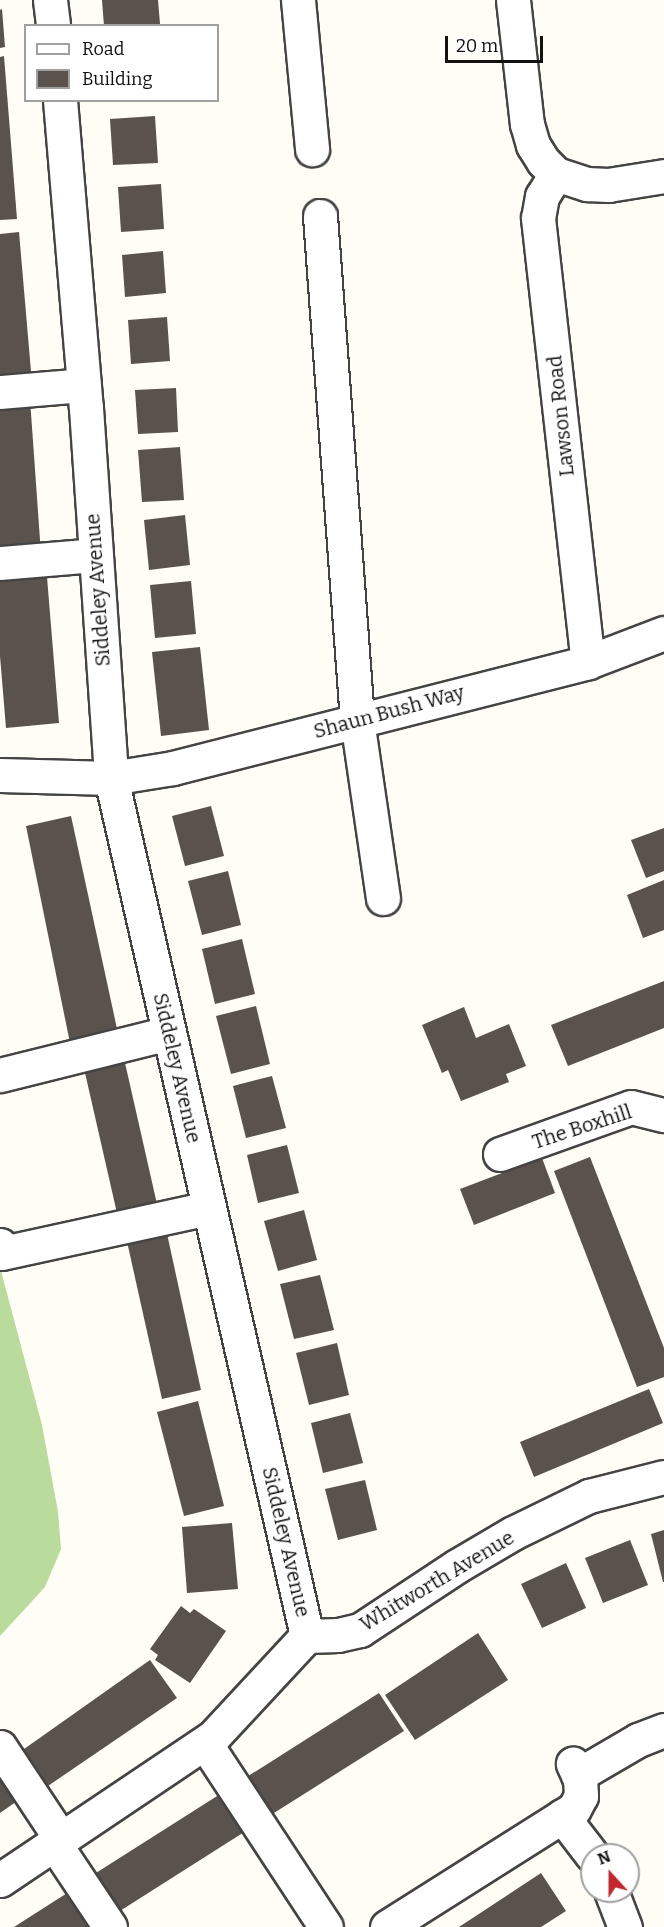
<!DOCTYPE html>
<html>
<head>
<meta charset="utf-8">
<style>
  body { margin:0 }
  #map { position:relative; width:664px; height:1927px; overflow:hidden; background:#fffdf5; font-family:Bitter,serif }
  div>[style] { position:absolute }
  .forest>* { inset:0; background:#b9dc9c }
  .building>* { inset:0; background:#5a524d }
  .roads { filter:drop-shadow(2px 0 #444) drop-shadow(-2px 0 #444) drop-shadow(0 2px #444) drop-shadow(0 -2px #444) }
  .minor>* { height:33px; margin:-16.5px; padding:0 16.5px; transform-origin:16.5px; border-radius:16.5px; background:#fff }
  span { translate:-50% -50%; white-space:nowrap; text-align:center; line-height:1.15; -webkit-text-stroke:6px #fff; paint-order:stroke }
  .street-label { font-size:20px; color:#111 }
  .legend { position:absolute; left:24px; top:24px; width:195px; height:78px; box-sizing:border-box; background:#fff; border:2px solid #a0a0a0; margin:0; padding:8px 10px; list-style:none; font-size:18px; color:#111 }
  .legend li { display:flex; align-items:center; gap:12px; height:30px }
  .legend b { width:30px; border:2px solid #a0a0a0 }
  .north { position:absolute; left:580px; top:1843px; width:60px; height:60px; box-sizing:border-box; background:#fff; border:2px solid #a0a0a0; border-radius:50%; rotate:339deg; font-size:16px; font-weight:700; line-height:24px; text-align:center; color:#111 }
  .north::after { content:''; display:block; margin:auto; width:21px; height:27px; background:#c4262e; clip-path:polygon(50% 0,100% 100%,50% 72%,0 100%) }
  .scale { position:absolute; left:445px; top:36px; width:98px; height:27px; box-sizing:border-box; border:3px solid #111; border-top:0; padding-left:8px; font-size:18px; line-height:21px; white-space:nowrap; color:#111; -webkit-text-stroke:4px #fff; paint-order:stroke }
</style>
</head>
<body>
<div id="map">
  <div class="forest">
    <i style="clip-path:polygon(0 1267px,42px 1425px,58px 1512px,61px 1549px,45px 1587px,0 1636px)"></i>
  </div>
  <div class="building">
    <i style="clip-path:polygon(102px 0,158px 0,160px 24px,104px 26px)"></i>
    <i style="clip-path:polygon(2px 9px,5px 47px,0 48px,0 10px)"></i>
    <i style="clip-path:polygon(4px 56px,17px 219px,0 220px,0 57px)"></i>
    <i style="clip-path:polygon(155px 116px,158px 163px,113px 165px,110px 119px)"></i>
    <i style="clip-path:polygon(161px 184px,164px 229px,121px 232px,118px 187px)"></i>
    <i style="clip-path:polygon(19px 232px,32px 383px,0 386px,0 234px)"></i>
    <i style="clip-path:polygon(163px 251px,166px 293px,125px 297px,122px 255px)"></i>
    <i style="clip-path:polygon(167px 317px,170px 361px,131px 364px,128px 320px)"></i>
    <i style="clip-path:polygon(176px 388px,178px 432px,138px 434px,135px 390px)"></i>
    <i style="clip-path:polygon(30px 399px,41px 554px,0 557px,0 400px)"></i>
    <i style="clip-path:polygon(180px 447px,184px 500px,142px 502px,138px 450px)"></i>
    <i style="clip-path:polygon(185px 515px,190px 565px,149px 570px,144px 520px)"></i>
    <i style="clip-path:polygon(46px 565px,59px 723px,6px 728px,0 656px,0 569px)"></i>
    <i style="clip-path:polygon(191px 581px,196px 634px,155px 638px,150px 585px)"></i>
    <i style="clip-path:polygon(200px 647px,209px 730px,161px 736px,152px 652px)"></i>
    <i style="clip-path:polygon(211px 806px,224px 856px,185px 866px,172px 816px)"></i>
    <i style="clip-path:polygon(71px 816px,119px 1038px,71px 1048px,26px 826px)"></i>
    <i style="clip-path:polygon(664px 828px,664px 871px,646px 878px,631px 840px)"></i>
    <i style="clip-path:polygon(228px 871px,241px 925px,202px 935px,188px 881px)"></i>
    <i style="clip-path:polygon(664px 880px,664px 930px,643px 938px,627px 895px)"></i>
    <i style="clip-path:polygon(242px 939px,255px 994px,215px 1004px,202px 949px)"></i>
    <i style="clip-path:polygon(664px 981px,664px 1028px,568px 1066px,551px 1025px)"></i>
    <i style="clip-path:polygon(256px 1006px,270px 1064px,231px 1074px,216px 1016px)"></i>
    <i style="clip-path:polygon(464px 1007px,476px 1038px,509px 1024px,526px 1066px,506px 1074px,509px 1082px,461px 1101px,448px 1070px,442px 1073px,422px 1025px)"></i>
    <i style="clip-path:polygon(123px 1054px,159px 1213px,119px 1222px,83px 1064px)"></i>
    <i style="clip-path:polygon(272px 1076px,286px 1128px,246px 1138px,233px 1086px)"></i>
    <i style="clip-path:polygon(287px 1145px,299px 1193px,258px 1203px,247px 1155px)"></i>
    <i style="clip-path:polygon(590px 1157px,664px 1348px,664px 1377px,637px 1387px,554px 1171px)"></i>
    <i style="clip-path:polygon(542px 1158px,555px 1193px,474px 1225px,460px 1189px)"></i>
    <i style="clip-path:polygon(304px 1210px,317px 1260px,278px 1271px,264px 1221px)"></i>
    <i style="clip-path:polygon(166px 1229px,201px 1390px,162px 1399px,126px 1237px)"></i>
    <i style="clip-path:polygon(320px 1275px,334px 1330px,294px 1339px,280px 1284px)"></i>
    <i style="clip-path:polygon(337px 1343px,349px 1395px,309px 1405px,296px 1353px)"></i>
    <i style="clip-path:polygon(649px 1389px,663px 1423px,534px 1477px,520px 1442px)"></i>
    <i style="clip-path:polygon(198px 1401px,224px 1506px,184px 1516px,157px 1412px)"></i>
    <i style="clip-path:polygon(350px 1413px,363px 1463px,323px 1473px,311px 1423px)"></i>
    <i style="clip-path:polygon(365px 1480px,377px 1530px,338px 1540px,325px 1489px)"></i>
    <i style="clip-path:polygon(232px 1523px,238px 1589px,187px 1593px,182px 1527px)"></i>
    <i style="clip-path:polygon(664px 1530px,664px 1582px,663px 1582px,651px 1534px)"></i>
    <i style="clip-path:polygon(630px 1540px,648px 1585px,603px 1603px,585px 1558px)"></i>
    <i style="clip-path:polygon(566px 1563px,586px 1608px,542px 1628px,521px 1584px)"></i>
    <i style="clip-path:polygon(181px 1606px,190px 1613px,194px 1609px,226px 1631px,190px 1683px,155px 1660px,158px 1655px,150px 1649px)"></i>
    <i style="clip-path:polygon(478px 1633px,508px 1680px,415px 1740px,385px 1695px)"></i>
    <i style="clip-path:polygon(150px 1660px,177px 1698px,42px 1790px,17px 1754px)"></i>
    <i style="clip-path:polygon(379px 1693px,404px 1731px,266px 1818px,242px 1780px)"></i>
    <i style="clip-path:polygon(0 1763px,23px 1797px,0 1813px)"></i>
    <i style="clip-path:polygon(225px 1791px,249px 1829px,112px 1916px,88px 1878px)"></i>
    <i style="clip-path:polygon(541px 1873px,566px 1911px,541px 1927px,459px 1927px)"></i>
    <i style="clip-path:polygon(75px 1888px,99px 1927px,14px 1927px)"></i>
  </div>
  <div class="roads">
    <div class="minor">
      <i style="left:50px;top:0;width:26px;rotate:83deg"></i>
      <i style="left:298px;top:0;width:150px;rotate:84.6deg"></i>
      <i style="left:513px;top:0;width:125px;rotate:83.6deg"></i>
      <i style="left:527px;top:124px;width:22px;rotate:74deg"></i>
      <i style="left:533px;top:145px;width:19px;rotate:58deg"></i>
      <i style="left:543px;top:161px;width:18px;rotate:45deg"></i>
      <i style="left:556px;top:174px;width:33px;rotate:18deg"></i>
      <i style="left:587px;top:184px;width:21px;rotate:3deg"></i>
      <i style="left:608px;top:185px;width:57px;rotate:-9.1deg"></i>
      <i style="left:60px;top:100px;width:309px;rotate:85.2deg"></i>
      <i style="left:86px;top:408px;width:371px;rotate:86.1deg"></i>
      <i style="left:111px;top:778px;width:880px;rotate:77.13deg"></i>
      <i style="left:556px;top:174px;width:26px;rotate:122deg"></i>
      <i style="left:542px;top:196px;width:22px;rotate:100deg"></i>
      <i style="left:538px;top:218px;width:447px;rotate:83.6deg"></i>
      <i style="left:320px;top:216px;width:505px;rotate:85.8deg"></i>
      <i style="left:357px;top:720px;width:180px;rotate:81.7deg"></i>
      <i style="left:0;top:392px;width:84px;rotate:-4.8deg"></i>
      <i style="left:0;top:563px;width:96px;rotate:-4.8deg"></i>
      <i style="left:0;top:775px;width:111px;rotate:1.5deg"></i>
      <i style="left:111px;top:778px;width:63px;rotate:-9.2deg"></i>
      <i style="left:173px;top:768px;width:428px;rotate:-14.3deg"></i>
      <i style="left:588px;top:662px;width:81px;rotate:-20.9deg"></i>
      <i style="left:0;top:1075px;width:174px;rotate:-14deg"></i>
      <i style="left:500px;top:1154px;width:139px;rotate:-19.7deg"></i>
      <i style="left:631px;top:1107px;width:34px;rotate:14deg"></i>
      <i style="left:0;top:1245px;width:8px;rotate:76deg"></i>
      <i style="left:2px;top:1253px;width:212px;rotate:-12.3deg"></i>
      <i style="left:307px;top:1636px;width:31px;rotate:-2deg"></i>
      <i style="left:338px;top:1635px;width:23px;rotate:-13deg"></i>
      <i style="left:360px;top:1630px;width:116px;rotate:-33.4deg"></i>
      <i style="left:457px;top:1566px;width:65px;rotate:-30.5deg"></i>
      <i style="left:513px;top:1533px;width:85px;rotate:-26deg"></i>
      <i style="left:589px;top:1496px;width:77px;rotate:-14.2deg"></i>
      <i style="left:205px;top:1743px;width:220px;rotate:56.7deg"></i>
      <i style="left:0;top:1747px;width:110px;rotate:56.5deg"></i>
      <i style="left:578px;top:1775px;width:69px;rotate:-30.3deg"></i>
      <i style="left:638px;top:1740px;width:28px;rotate:-21deg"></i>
      <i style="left:562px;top:1816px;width:49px;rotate:52.4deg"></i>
      <i style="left:54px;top:1843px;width:101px;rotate:56.3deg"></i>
      <i style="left:0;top:1880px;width:257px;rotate:-33.9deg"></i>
      <i style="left:213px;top:1737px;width:138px;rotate:-47.1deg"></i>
      <i style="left:611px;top:1891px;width:39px;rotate:69deg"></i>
      <i style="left:387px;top:1927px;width:221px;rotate:-32.3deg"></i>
      <i style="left:574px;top:1809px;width:15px;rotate:-62deg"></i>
      <i style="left:581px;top:1796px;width:17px;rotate:-93deg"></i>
      <i style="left:580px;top:1779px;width:17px;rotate:-115deg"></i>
    </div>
  </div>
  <div class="street-label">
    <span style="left:561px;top:416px;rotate:-96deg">Lawson Road</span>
    <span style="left:98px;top:590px;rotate:-94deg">Siddeley Avenue</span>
    <span style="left:389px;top:712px;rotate:-15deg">Shaun Bush Way</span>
    <span style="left:177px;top:1068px;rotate:77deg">Siddeley Avenue</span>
    <span style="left:582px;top:1127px;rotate:-18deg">The Boxhill</span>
    <span style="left:286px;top:1542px;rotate:77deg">Siddeley Avenue</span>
    <span style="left:437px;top:1581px;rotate:-31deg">Whitworth Avenue</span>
  </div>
  <ul class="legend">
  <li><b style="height:8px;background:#fff"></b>Road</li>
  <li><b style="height:16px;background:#5a524d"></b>Building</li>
  </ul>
  <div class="north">N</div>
  <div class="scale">20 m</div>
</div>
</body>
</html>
